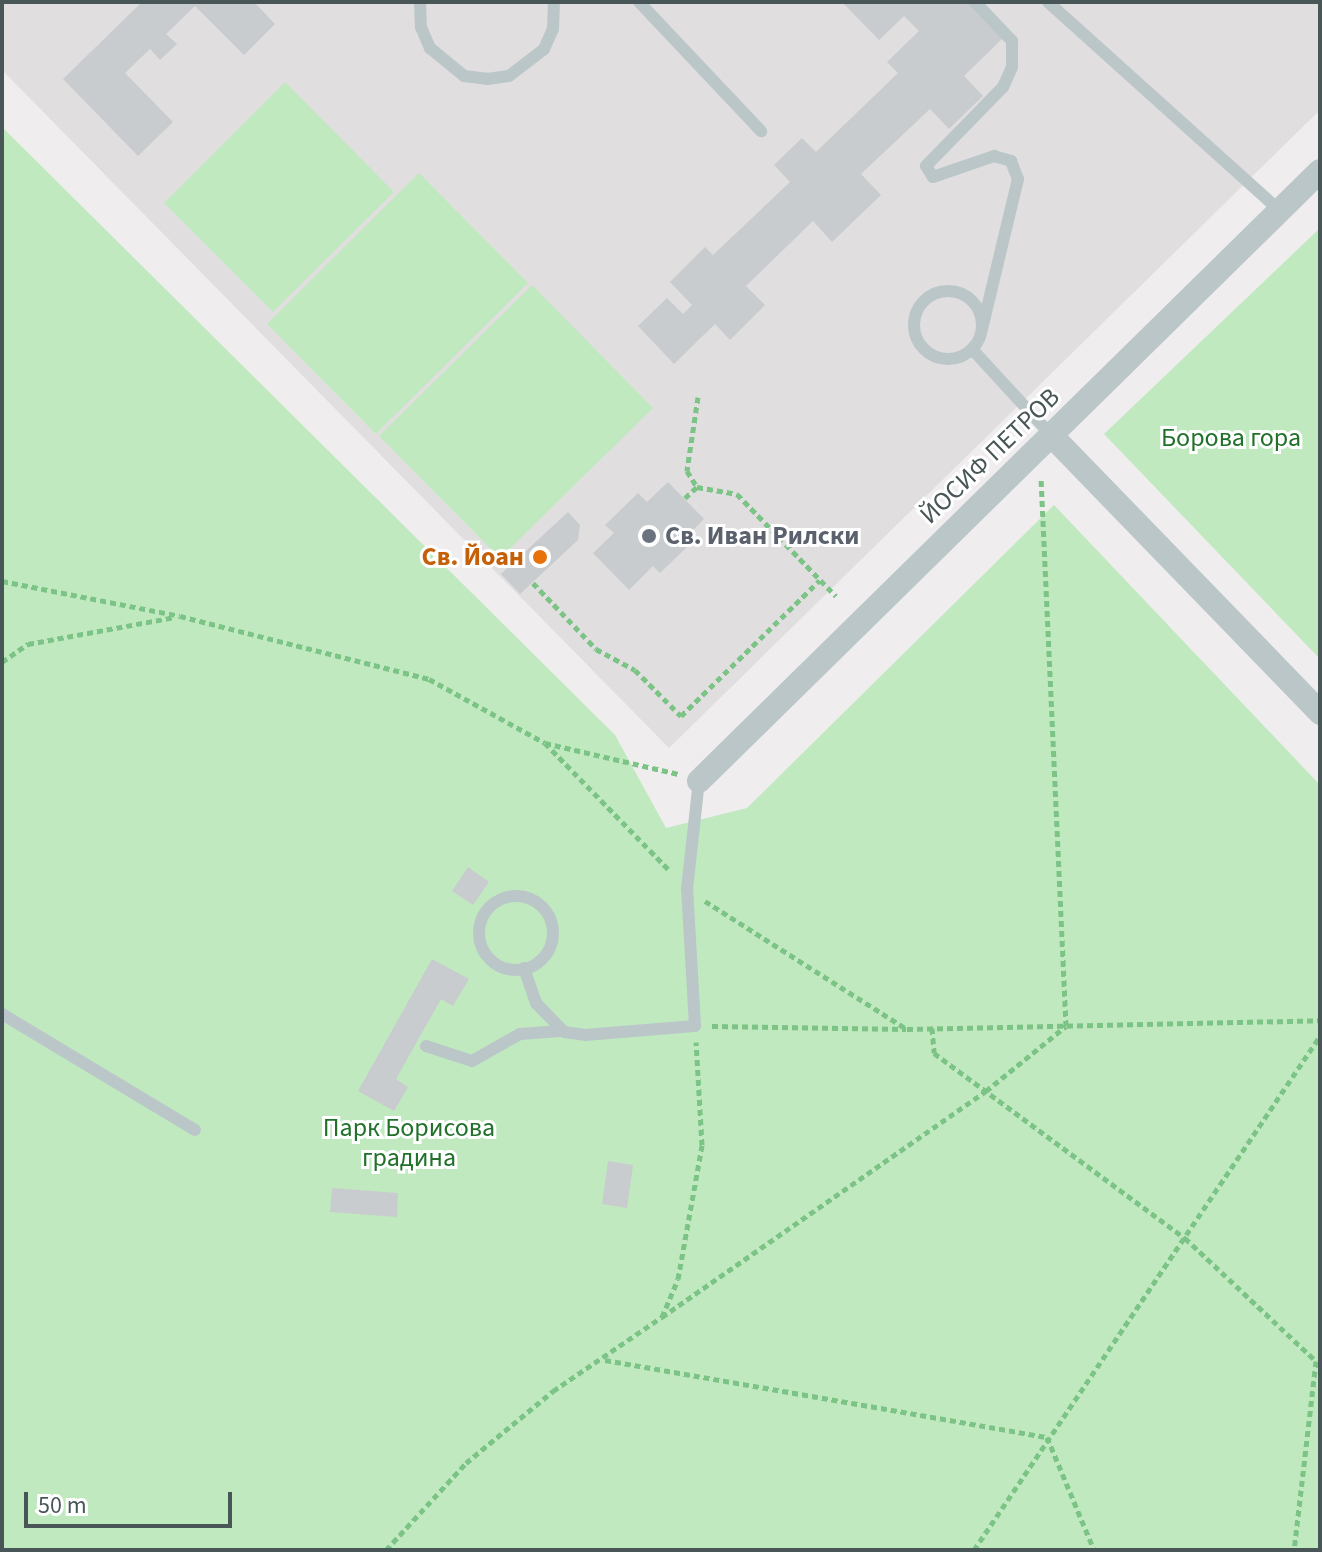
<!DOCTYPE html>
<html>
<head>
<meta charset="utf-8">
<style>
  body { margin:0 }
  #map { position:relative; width:1322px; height:1552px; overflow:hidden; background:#f0edee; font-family:"Source Sans 3",sans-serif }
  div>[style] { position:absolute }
  .education>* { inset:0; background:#e0dedf }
  .green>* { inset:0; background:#c0e9c0 }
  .building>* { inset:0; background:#c8ccce }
  .path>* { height:5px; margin-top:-2.5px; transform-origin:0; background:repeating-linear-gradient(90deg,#7cc386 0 6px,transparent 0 10px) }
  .lane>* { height:12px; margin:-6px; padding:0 6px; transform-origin:6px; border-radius:6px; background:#bac6c8 }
  .lane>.ring { margin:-6px; padding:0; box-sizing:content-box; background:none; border:12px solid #bac6c8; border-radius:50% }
  .street>* { height:24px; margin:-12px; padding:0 12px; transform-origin:12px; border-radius:12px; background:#bac6c8 }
  .dots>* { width:22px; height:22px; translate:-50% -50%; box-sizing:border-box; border:4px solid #fff; border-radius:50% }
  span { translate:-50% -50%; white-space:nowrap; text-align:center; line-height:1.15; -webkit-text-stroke:6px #fff; paint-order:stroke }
  .park-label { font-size:26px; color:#21712b }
  .street-label { font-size:26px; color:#485658 }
  .worship-label { font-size:26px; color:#5b616d; font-weight:700 }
  .left { translate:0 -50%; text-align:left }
  .food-label { font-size:26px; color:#c56008; font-weight:700 }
  .right { translate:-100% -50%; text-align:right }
  .frame { position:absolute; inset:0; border:4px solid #485658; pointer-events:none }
  .scale { position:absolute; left:24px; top:1492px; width:208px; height:36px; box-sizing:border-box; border:4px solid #485658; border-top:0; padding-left:10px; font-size:24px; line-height:28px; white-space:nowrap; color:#485658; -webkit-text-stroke:6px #fff; paint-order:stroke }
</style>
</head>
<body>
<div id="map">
  <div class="education">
    <i style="clip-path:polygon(2px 2px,1320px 2px,1320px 110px,669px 748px,2px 70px)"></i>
  </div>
  <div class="green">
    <i style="clip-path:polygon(285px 82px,394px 192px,273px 312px,164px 203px)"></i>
    <i style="clip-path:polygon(2px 127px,615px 735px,666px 828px,747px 808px,1054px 505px,1320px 785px,1320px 1550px,2px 1550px)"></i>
    <i style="clip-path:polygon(419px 173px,528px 283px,376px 434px,267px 324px)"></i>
    <i style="clip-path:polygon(1320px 228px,1320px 659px,1104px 434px)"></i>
    <i style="clip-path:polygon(532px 285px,653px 408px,500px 558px,379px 436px)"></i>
  </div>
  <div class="building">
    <i style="clip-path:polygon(142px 2px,254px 2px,275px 24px,244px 55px,195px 6px,166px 34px,177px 44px,160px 60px,150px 49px,125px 73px,173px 122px,138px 156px,63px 79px)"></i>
    <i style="clip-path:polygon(842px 2px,969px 2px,1003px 38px,964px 76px,983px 96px,949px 129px,930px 109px,861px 174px,881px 195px,832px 242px,813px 221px,746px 286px,765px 305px,730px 340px,715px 324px,674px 364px,638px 326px,667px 298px,683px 314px,692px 305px,670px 282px,705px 247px,713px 255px,790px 182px,774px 165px,802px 138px,816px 152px,898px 73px,887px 62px,919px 31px,904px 16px,879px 40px)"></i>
    <i style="clip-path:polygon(668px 482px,704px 519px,684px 539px,689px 545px,660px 573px,653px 566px,629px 590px,593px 553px,614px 533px,605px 525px,638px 493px,647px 502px)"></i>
    <i style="clip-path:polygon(568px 512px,580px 525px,578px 540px,520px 594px,501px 574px)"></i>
    <i style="clip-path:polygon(468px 867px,489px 882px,473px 905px,452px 891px)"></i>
    <i style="clip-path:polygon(432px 959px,469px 979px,453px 1006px,441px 999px,396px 1079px,408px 1087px,394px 1111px,358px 1091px)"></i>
    <i style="clip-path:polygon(608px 1161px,633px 1165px,627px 1208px,602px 1204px)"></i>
    <i style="clip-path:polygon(332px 1188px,398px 1193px,397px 1217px,330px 1212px)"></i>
  </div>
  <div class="path">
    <i style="left:1046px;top:389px;width:10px;rotate:53deg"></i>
    <i style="left:698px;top:397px;width:75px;rotate:98.5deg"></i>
    <i style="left:687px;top:471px;width:19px;rotate:58deg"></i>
    <i style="left:697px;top:487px;width:41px;rotate:9.9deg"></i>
    <i style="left:737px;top:494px;width:142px;rotate:45.9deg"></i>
    <i style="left:1004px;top:431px;width:10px;rotate:45deg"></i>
    <i style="left:685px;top:498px;width:16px;rotate:-43deg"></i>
    <i style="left:2px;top:581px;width:181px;rotate:11.1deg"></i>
    <i style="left:180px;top:616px;width:257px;rotate:14.2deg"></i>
    <i style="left:429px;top:679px;width:132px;rotate:28.9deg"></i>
    <i style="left:545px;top:743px;width:137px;rotate:13.1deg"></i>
    <i style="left:533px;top:583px;width:91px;rotate:46.3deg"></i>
    <i style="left:596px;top:649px;width:44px;rotate:28.3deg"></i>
    <i style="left:635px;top:670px;width:65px;rotate:45deg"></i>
    <i style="left:681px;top:716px;width:194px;rotate:-44.4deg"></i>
    <i style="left:2px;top:662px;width:32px;rotate:-35deg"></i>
    <i style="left:28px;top:644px;width:149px;rotate:-10.4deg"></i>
    <i style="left:545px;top:743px;width:179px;rotate:45.7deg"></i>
    <i style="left:705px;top:901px;width:239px;rotate:32.4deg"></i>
    <i style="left:907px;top:1029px;width:413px;rotate:-1.2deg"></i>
    <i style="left:712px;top:1026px;width:194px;rotate:0.9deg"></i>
    <i style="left:932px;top:1028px;width:25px;rotate:85deg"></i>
    <i style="left:934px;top:1053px;width:312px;rotate:36.4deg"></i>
    <i style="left:1185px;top:1238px;width:180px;rotate:43.2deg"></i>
    <i style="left:1316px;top:1361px;width:190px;rotate:96.6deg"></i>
    <i style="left:662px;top:1317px;width:395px;rotate:-34.9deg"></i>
    <i style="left:986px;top:1091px;width:103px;rotate:-39.1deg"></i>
    <i style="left:1066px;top:1026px;width:549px;rotate:-92.61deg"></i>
    <i style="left:605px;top:1360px;width:449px;rotate:9.9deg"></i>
    <i style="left:1047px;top:1437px;width:122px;rotate:67.4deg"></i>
    <i style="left:386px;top:1550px;width:118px;rotate:-47.4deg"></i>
    <i style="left:466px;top:1463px;width:113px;rotate:-39.6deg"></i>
    <i style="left:553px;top:1391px;width:132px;rotate:-34.2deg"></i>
    <i style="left:662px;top:1317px;width:41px;rotate:-67.2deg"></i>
    <i style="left:678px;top:1279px;width:136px;rotate:-79.8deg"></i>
    <i style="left:702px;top:1145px;width:103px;rotate:-93.3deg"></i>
    <i style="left:974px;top:1550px;width:620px;rotate:-56.05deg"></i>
  </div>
  <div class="lane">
    <i style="left:420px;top:2px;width:25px;rotate:88deg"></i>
    <i style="left:421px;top:27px;width:23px;rotate:67deg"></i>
    <i style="left:430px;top:48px;width:44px;rotate:39.5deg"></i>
    <i style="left:464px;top:76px;width:23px;rotate:7deg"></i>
    <i style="left:487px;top:79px;width:22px;rotate:-8deg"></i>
    <i style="left:509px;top:76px;width:44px;rotate:-37.6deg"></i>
    <i style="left:544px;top:49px;width:22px;rotate:-66deg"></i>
    <i style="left:553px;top:29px;width:27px;rotate:-88deg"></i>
    <i style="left:639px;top:2px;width:178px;rotate:46.6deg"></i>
    <i style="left:975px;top:2px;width:54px;rotate:46.5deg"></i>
    <i style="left:1012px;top:41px;width:26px;rotate:90deg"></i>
    <i style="left:1012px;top:67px;width:22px;rotate:114deg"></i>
    <i style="left:1003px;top:87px;width:110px;rotate:134.3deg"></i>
    <i style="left:926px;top:166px;width:13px;rotate:58deg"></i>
    <i style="left:933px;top:177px;width:65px;rotate:-19deg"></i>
    <i style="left:994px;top:156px;width:18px;rotate:16deg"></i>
    <i style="left:1011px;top:161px;width:19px;rotate:69deg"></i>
    <i style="left:1018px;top:179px;width:154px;rotate:103.5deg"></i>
    <i style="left:1048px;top:2px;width:312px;rotate:42deg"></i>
    <i class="ring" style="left:914px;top:291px;width:56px;height:56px"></i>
    <i style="left:972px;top:349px;width:117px;rotate:47.4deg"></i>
    <i class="ring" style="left:479px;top:896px;width:62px;height:62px"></i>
    <i style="left:524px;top:968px;width:37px;rotate:71deg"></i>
    <i style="left:536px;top:1003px;width:40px;rotate:46deg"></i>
    <i style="left:564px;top:1032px;width:21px;rotate:8deg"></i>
    <i style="left:585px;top:1035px;width:110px;rotate:-4.7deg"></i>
    <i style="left:695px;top:1026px;width:137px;rotate:-93.3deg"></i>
    <i style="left:687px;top:889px;width:109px;rotate:-83.7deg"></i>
    <i style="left:2px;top:1014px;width:225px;rotate:31deg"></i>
    <i style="left:426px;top:1046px;width:48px;rotate:18.1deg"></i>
    <i style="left:472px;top:1061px;width:55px;rotate:-29.4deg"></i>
    <i style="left:520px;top:1034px;width:41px;rotate:-4.2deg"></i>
  </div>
  <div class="street">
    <i style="left:1051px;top:435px;width:387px;rotate:45.9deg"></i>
    <i style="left:699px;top:781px;width:870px;rotate:-44.49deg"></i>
  </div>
  <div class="dots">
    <i style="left:649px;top:536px;background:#6b7280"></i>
    <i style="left:540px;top:557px;background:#e8710a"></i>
  </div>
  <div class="park-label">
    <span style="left:1231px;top:438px">Борова гора</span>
    <span style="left:409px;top:1143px">Парк Борисова<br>градина</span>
  </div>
  <div class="street-label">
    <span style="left:990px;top:456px;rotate:-44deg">ЙОСИФ ПЕТРОВ</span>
  </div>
  <div class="worship-label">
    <span class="left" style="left:665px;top:536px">Св. Иван Рилски</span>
  </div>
  <div class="food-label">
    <span class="right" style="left:524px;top:557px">Св. Йоан</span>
  </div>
  <div class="frame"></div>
  <div class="scale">50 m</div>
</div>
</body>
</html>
